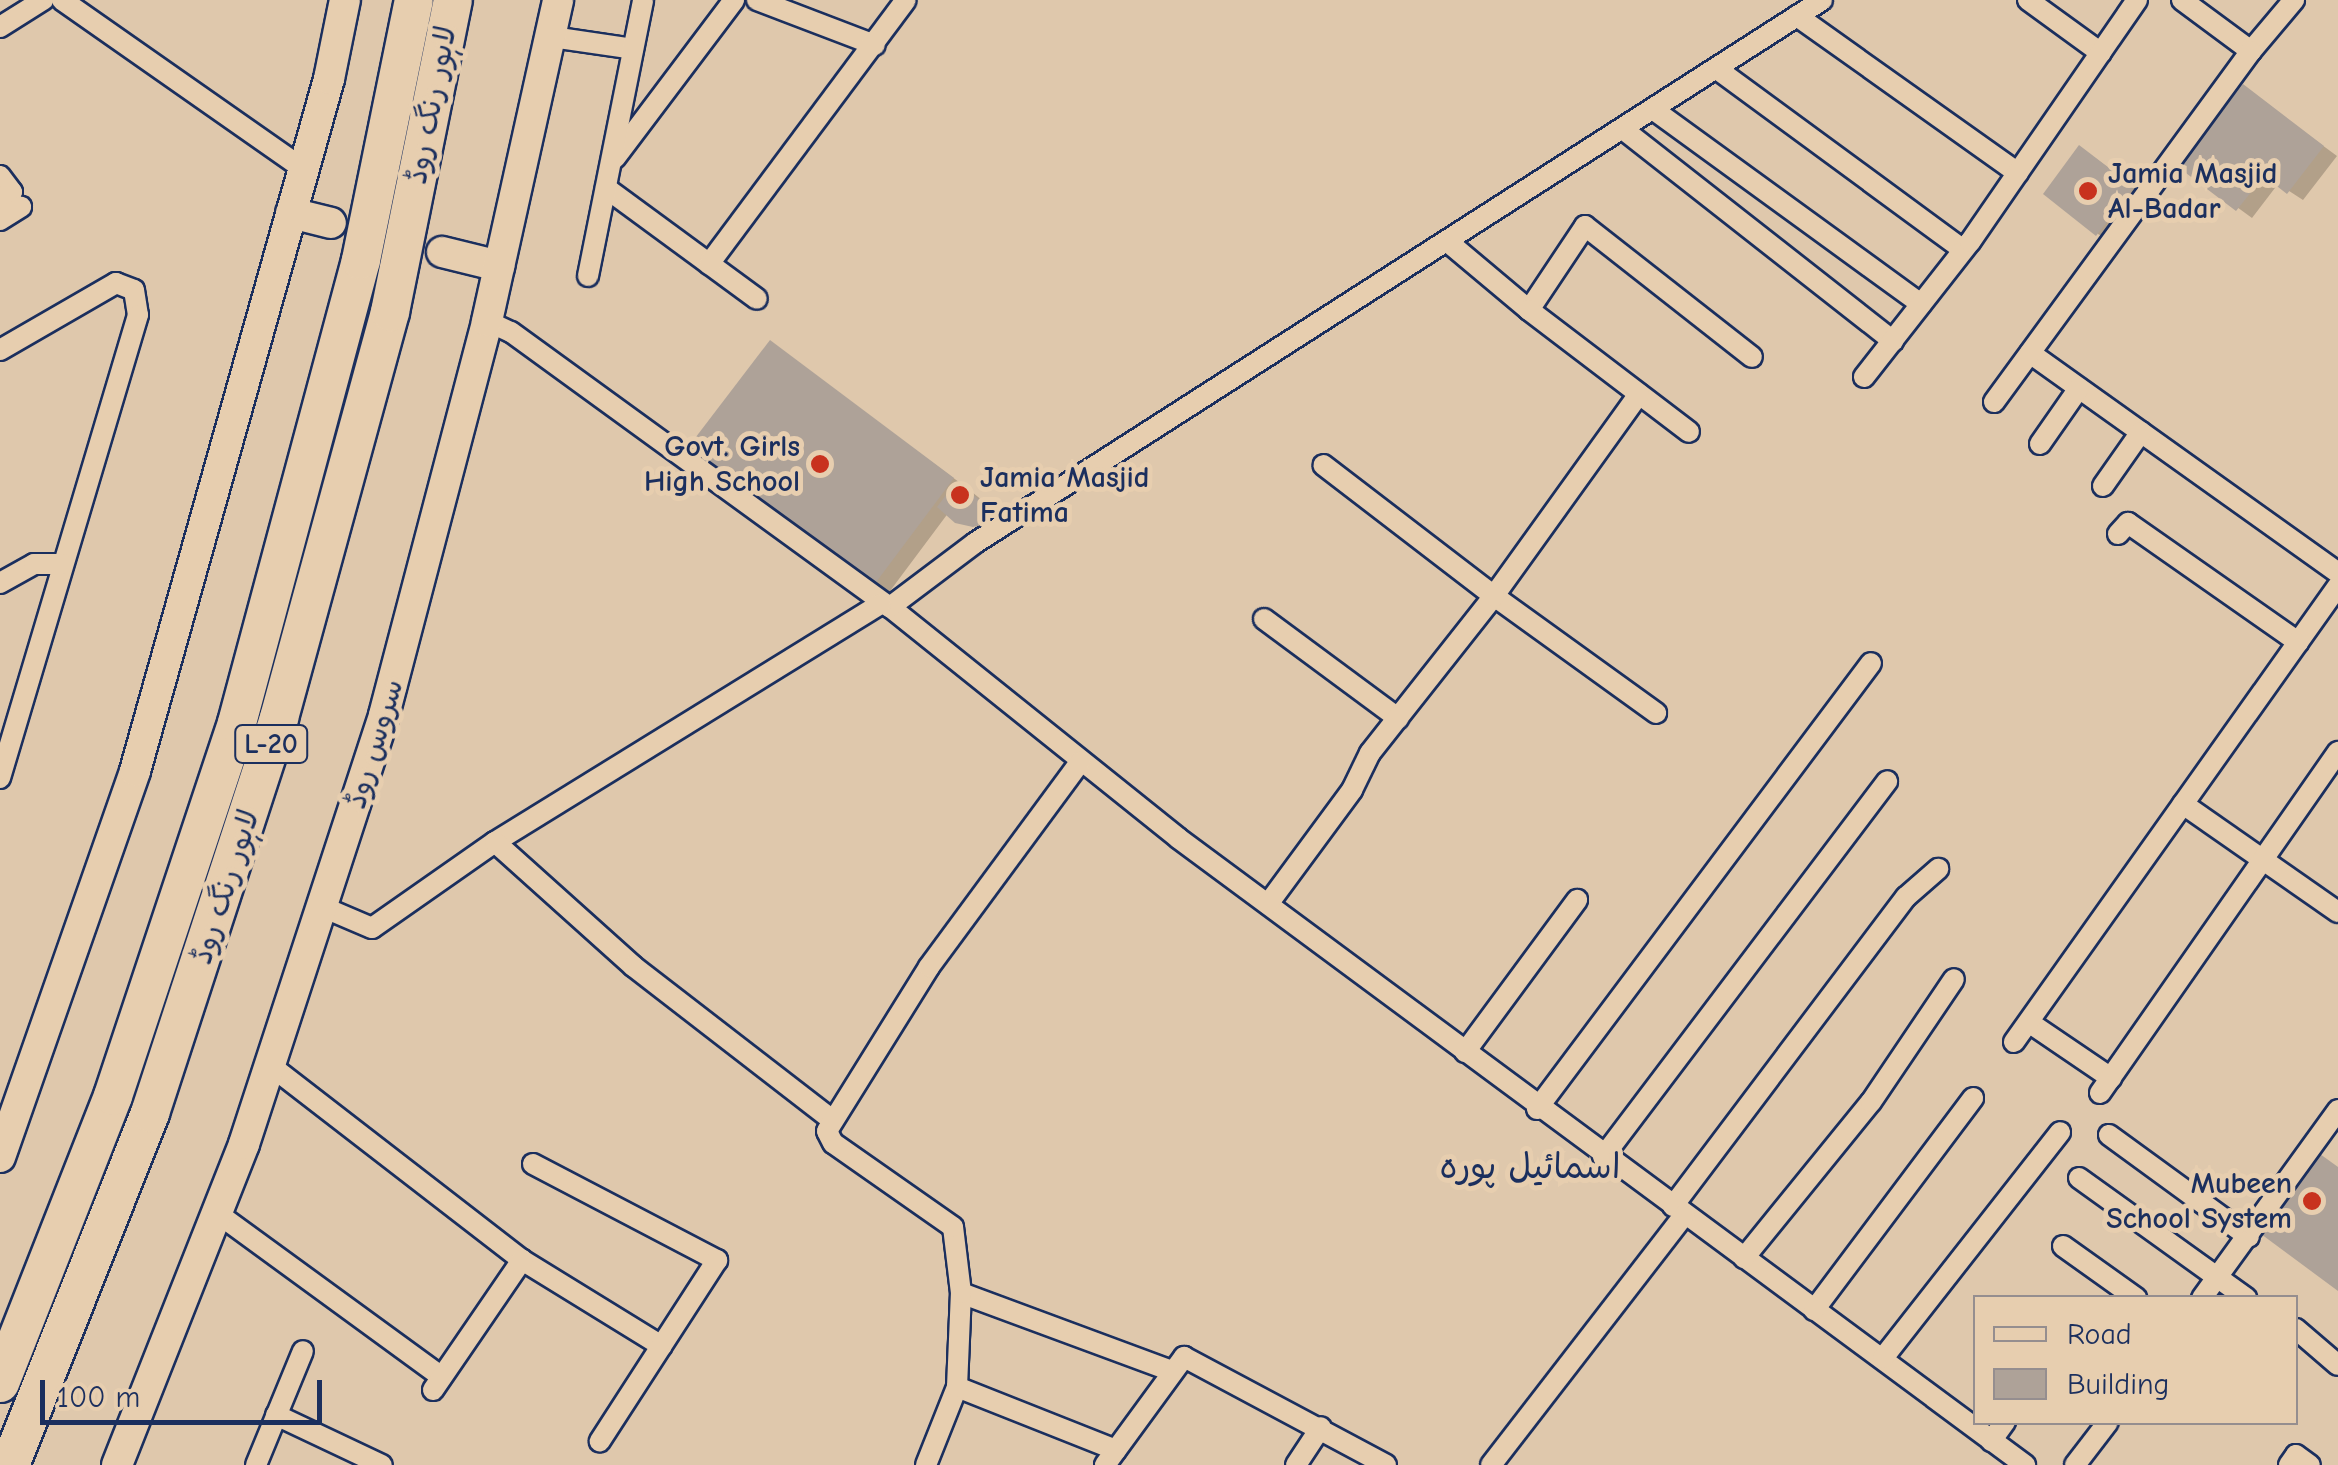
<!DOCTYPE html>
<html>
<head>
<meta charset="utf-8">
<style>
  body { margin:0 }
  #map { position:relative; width:2338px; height:1465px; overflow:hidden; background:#dfc8ac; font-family:"Comic Neue","Playpen Sans Arabic",sans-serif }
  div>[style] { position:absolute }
  .shadow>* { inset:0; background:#0003 }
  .building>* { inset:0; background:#aea298 }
  .roads { filter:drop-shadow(2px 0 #1b2f5e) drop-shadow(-2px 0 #1b2f5e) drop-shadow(0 2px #1b2f5e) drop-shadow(0 -2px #1b2f5e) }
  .street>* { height:20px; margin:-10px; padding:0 10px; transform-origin:10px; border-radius:10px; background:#e7ceaf }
  .secondary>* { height:30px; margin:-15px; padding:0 15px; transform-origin:15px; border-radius:15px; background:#e7ceaf }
  .highway>* { height:38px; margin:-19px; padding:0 19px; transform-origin:19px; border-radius:19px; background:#e7ceaf }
  .dots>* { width:28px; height:28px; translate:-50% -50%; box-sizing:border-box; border:5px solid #e7ceaf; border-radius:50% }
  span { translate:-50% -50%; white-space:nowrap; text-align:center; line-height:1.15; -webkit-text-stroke:10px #e7ceaf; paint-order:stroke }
  .shield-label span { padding:2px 8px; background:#e7ceaf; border:2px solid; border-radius:8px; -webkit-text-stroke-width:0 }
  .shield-label { font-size:28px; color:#1b2f5e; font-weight:700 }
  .street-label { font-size:30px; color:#1b2f5e }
  .poi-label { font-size:30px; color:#1b2f5e; font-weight:700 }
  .left { translate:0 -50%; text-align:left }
  .right { translate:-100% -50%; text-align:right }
  .quarter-label { font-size:35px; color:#1b2f5e }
  .legend { position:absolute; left:1973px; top:1295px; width:325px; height:130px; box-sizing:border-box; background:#e7ceaf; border:2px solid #958e8f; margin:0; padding:12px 18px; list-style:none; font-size:30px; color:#1b2f5e }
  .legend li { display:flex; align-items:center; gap:20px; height:50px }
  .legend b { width:50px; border:2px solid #958e8f }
  .scale { position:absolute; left:40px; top:1380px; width:282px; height:45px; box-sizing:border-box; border:5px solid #1b2f5e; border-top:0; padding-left:12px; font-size:30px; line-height:35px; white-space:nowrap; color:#1b2f5e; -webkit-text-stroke:8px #e7ceaf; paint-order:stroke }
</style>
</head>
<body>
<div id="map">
  <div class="shadow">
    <i style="clip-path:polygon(2243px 87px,2337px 156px,2303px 200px,2278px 184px,2252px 218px,2182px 167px)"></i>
    <i style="clip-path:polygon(2094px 157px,2147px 197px,2112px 242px,2098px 234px)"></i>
    <i style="clip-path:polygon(771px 343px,967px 488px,1009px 522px,984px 531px,949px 512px,887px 595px,872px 586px)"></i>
  </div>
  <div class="building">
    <i style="clip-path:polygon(2243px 84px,2324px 146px,2287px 194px,2264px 176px,2236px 211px,2178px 167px)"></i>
    <i style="clip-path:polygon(2079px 145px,2134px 187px,2096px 236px,2043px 194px)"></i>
    <i style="clip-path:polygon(770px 340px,954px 478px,871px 589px,686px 450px)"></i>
    <i style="clip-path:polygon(956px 482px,1003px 517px,973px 527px,955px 523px,937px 507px)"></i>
    <i style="clip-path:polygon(2320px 1154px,2338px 1167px,2338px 1291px,2261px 1234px)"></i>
  </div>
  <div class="roads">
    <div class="street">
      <i style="left:62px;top:0;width:293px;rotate:35deg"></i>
      <i style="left:757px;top:0;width:126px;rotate:20.9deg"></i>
      <i style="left:2028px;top:0;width:90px;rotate:36deg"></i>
      <i style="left:2182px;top:0;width:86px;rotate:36.5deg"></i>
      <i style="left:2251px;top:51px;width:67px;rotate:-49.9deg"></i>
      <i style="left:1797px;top:16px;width:271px;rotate:35.4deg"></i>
      <i style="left:0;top:27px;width:51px;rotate:-32.1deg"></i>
      <i style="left:552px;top:37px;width:82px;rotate:8.4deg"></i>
      <i style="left:1717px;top:69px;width:305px;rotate:36.3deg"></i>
      <i style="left:1654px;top:110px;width:330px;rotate:36deg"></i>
      <i style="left:1624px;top:130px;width:342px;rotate:38.1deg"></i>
      <i style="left:615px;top:158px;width:198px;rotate:-53deg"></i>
      <i style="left:0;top:176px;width:20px;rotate:53deg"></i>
      <i style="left:12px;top:192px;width:14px;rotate:150deg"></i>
      <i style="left:606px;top:188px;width:187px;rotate:36.3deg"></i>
      <i style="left:0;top:220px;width:25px;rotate:-32deg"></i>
      <i style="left:1448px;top:242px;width:106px;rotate:40deg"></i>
      <i style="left:1529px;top:310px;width:101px;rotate:-56.3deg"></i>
      <i style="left:1585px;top:226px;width:212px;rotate:38.1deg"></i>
      <i style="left:709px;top:264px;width:329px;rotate:-53.3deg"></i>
      <i style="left:588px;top:276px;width:281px;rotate:-78.7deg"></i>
      <i style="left:1529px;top:310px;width:201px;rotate:37.3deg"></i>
      <i style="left:487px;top:321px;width:26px;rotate:25deg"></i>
      <i style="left:511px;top:332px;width:468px;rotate:36deg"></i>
      <i style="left:890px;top:607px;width:369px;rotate:38.7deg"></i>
      <i style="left:1178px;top:838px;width:1054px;rotate:36.51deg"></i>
      <i style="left:0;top:350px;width:134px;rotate:-30deg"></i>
      <i style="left:116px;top:283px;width:19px;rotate:21deg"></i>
      <i style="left:134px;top:290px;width:25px;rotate:81deg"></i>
      <i style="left:138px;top:315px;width:483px;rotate:106.6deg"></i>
      <i style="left:2030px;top:353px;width:379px;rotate:35.5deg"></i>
      <i style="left:1864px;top:377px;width:172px;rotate:-51.9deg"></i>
      <i style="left:1970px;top:242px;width:294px;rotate:-55.4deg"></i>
      <i style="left:1639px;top:394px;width:249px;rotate:125.7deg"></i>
      <i style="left:1494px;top:596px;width:200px;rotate:35.8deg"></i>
      <i style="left:1994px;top:402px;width:435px;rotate:-53.8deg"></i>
      <i style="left:2040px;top:444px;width:68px;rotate:-55.1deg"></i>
      <i style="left:2103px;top:486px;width:66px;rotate:-54.9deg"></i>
      <i style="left:2118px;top:534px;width:15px;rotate:-48deg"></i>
      <i style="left:2128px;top:523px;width:208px;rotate:35deg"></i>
      <i style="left:0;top:583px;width:39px;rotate:-29deg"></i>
      <i style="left:34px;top:564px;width:29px"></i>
      <i style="left:890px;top:607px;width:106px;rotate:-37deg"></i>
      <i style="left:975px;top:543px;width:1006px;rotate:-32.66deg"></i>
      <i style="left:1264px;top:619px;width:167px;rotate:36.5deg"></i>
      <i style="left:2183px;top:804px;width:189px;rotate:34.9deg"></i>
      <i style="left:495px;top:842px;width:453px;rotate:-31.7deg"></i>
      <i style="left:1268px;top:904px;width:142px;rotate:-53.6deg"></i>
      <i style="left:1352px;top:790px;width:41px;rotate:-64.1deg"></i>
      <i style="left:1370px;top:753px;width:200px;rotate:-51.7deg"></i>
      <i style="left:1494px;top:596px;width:215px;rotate:-142.5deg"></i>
      <i style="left:325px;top:908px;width:51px;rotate:23.1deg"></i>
      <i style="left:372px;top:928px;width:150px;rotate:-35deg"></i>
      <i style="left:495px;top:842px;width:186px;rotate:41.9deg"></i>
      <i style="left:633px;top:966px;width:250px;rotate:37.7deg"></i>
      <i style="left:2030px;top:1023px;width:98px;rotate:34.2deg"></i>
      <i style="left:2014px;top:1042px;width:559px;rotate:-54.61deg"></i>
      <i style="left:1465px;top:1052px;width:189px;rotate:-53.6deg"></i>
      <i style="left:271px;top:1066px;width:317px;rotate:37.7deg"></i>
      <i style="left:522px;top:1260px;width:164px;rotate:31.6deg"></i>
      <i style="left:2100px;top:1093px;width:416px;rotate:-55.1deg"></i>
      <i style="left:1537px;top:1109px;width:557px;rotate:-53.17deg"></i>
      <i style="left:2109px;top:1135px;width:173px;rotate:36.1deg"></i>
      <i style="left:1603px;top:1157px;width:471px;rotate:-52.9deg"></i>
      <i style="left:533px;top:1164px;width:208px;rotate:27.6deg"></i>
      <i style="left:717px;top:1260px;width:216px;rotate:122.9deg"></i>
      <i style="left:2079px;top:1178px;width:206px;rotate:35.7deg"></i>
      <i style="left:1673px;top:1206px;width:387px;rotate:-53deg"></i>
      <i style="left:1906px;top:897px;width:43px;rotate:-41.2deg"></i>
      <i style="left:217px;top:1213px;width:278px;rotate:36.1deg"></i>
      <i style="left:2063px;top:1246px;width:90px;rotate:35.5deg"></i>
      <i style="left:1744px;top:1258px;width:201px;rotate:-50.9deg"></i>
      <i style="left:1871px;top:1102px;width:148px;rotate:-56deg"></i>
      <i style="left:961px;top:1293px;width:225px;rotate:20.3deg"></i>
      <i style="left:2202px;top:1298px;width:232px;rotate:-54.1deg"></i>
      <i style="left:1814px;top:1310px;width:265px;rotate:-53.1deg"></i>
      <i style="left:2296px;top:1329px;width:55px;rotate:40.6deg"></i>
      <i style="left:1883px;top:1358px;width:287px;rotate:-51.9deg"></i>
      <i style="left:957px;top:1387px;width:171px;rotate:21.6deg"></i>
      <i style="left:433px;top:1390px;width:158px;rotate:-55.6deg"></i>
      <i style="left:276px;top:1415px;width:117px;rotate:25.3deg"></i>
      <i style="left:1991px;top:1441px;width:24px;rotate:-54deg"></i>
      <i style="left:256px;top:1465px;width:123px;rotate:-67.6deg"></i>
      <i style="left:926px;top:1465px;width:84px;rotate:-68.3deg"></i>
      <i style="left:957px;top:1387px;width:94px;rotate:-87.6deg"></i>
      <i style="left:961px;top:1293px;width:66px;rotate:-96.9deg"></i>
      <i style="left:953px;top:1227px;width:146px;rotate:-145deg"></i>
      <i style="left:833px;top:1143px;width:13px;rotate:-117deg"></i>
      <i style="left:827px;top:1131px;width:193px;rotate:-58.1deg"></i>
      <i style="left:929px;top:967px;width:255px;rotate:-53.6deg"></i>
      <i style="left:1105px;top:1465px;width:134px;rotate:-53.8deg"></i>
      <i style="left:1184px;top:1357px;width:229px;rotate:28.1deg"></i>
      <i style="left:1296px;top:1465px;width:45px;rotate:-56.7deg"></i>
      <i style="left:1491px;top:1465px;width:316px;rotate:-52.3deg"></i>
      <i style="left:2075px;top:1465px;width:54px;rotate:-52.5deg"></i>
      <i style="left:2289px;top:1465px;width:12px;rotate:-55deg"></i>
      <i style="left:2296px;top:1455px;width:17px;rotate:36deg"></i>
    </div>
    <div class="secondary">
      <i style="left:291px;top:213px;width:41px;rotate:14deg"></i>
      <i style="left:442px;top:252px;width:59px;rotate:13.8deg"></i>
      <i style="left:0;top:1157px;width:409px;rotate:-70.7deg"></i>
      <i style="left:135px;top:771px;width:719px;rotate:-74.34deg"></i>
      <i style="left:329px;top:79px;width:81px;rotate:-78.6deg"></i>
      <i style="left:117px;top:1465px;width:345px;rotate:-68.4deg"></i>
      <i style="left:244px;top:1144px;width:451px;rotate:-71.9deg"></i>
      <i style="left:384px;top:715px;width:407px;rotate:-75.3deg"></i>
      <i style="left:487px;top:321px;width:329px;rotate:-77.5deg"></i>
    </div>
    <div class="highway">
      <i style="left:0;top:1383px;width:308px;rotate:-68.5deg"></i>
      <i style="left:113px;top:1096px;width:393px;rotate:-71.6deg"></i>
      <i style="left:237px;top:723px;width:479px;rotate:-75deg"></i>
      <i style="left:361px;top:260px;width:265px;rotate:-78.5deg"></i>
      <i style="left:10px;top:1465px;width:379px;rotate:-68.3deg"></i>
      <i style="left:150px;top:1113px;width:416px;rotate:-71.9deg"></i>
      <i style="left:279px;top:718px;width:421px;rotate:-74.7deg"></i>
      <i style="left:390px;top:312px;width:318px;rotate:-78.6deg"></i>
    </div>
  </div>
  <div class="dots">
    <i style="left:2088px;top:191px;background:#c8321e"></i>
    <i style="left:820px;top:464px;background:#c8321e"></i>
    <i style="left:960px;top:495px;background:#c8321e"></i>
    <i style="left:2312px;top:1201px;background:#c8321e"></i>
  </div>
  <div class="shield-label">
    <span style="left:271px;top:744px">L-20</span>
  </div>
  <div class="street-label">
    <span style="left:432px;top:105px;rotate:-79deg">لاہور رنگ روڈ</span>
    <span style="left:375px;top:744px;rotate:-73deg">سروس روڈ</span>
    <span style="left:226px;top:887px;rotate:-72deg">لاہور رنگ روڈ</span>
  </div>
  <div class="poi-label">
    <span class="left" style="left:2108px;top:191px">Jamia Masjid<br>Al-Badar</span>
    <span class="right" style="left:800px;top:464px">Govt. Girls<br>High School</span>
    <span class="left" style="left:980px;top:495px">Jamia Masjid<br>Fatima</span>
    <span class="right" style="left:2292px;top:1201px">Mubeen<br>School System</span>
  </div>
  <div class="quarter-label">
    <span style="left:1530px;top:1167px">اسمائیل پورہ</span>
  </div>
  <ul class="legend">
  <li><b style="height:12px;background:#e7ceaf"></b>Road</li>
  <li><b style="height:28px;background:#aea298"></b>Building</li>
  </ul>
  <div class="scale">100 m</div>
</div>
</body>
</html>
